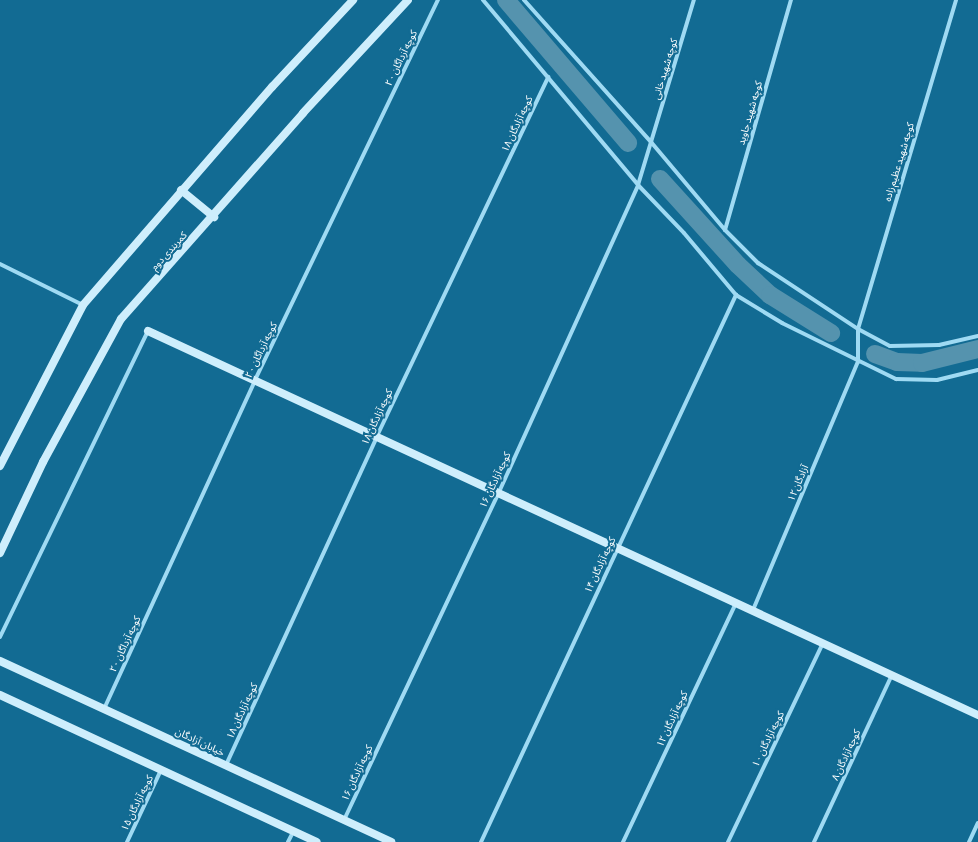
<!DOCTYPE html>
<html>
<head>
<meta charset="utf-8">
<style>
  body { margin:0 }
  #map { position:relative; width:978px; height:842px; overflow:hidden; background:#126b93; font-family:"Asap Condensed","Noto Sans Arabic",sans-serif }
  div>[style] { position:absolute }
  .canal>* { height:18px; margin:-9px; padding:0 9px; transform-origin:9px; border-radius:9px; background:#5593ae }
  .street>* { height:4px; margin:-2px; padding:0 2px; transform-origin:2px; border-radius:2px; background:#9fdaf3 }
  .secondary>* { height:8px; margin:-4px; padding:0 4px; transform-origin:4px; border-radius:4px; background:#ceeefc }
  span { translate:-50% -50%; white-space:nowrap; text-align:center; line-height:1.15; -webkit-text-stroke:4px #126b93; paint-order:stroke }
  .street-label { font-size:10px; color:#fff }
</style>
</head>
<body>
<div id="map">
  <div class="canal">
    <i style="left:506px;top:0;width:188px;rotate:49.5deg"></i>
    <i style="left:660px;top:179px;width:116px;rotate:47.8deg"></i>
    <i style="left:738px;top:265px;width:44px;rotate:43.2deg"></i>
    <i style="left:770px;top:295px;width:72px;rotate:31.9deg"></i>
    <i style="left:875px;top:354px;width:23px;rotate:20deg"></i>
    <i style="left:897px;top:362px;width:25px;rotate:2deg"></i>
    <i style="left:922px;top:363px;width:58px;rotate:-14deg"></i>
  </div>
  <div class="street">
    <i style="left:483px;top:0;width:241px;rotate:50deg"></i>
    <i style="left:638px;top:185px;width:66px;rotate:46.2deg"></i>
    <i style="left:684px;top:233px;width:81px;rotate:50deg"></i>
    <i style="left:736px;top:295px;width:54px;rotate:31.3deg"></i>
    <i style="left:782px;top:323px;width:127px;rotate:26.2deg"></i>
    <i style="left:896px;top:379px;width:41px;rotate:1.4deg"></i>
    <i style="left:937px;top:380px;width:42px;rotate:-13.7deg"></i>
    <i style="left:524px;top:0;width:191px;rotate:48.2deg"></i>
    <i style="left:651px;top:142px;width:115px;rotate:49.9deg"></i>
    <i style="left:725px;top:230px;width:47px;rotate:45deg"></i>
    <i style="left:758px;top:263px;width:120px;rotate:33.4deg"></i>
    <i style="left:858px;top:329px;width:36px;rotate:28deg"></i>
    <i style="left:890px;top:346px;width:49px;rotate:-1.2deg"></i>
    <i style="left:939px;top:345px;width:40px;rotate:-13deg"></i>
    <i style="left:725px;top:230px;width:239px;rotate:-74deg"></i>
    <i style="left:0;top:264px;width:93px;rotate:26.3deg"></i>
    <i style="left:753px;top:610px;width:269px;rotate:-67.1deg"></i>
    <i style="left:858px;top:362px;width:33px;rotate:-90deg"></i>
    <i style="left:858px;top:329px;width:343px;rotate:-73.4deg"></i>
    <i style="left:0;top:637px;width:340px;rotate:-64.2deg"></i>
    <i style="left:104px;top:709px;width:362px;rotate:-65.3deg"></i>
    <i style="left:255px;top:380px;width:422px;rotate:-64.3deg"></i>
    <i style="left:226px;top:765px;width:362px;rotate:-65.3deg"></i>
    <i style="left:377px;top:436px;width:398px;rotate:-64.5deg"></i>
    <i style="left:344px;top:820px;width:363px;rotate:-64.7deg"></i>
    <i style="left:499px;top:492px;width:337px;rotate:-65.6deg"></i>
    <i style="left:638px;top:185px;width:193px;rotate:-73.2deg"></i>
    <i style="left:127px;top:842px;width:80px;rotate:-64.7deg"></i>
    <i style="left:288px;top:842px;width:11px;rotate:-63deg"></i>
    <i style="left:481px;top:842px;width:604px;rotate:-65.01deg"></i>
    <i style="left:623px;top:842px;width:264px;rotate:-64.7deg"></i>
    <i style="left:728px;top:842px;width:221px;rotate:-64.5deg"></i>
    <i style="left:814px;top:842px;width:184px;rotate:-65deg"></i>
    <i style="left:969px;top:842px;width:21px;rotate:-65deg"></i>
  </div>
  <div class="secondary">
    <i style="left:181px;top:190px;width:43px;rotate:39.3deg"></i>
    <i style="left:148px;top:331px;width:915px;rotate:24.83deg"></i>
    <i style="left:0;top:466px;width:181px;rotate:-62.7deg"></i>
    <i style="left:83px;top:305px;width:289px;rotate:-49.1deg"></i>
    <i style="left:272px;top:87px;width:119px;rotate:-47deg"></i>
    <i style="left:0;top:553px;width:101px;rotate:-64.7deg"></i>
    <i style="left:43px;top:462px;width:163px;rotate:-61.4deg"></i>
    <i style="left:121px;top:319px;width:275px;rotate:-48.5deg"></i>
    <i style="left:303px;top:113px;width:154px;rotate:-47.1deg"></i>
    <i style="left:0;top:661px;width:431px;rotate:24.8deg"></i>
    <i style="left:0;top:695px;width:349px;rotate:24.9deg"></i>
  </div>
  <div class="street-label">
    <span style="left:401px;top:58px;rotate:-64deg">کوچه آزداگان ۲۰</span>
    <span style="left:665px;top:69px;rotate:-73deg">کوچه شهید خانی</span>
    <span style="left:750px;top:113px;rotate:-74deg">کوچه شهید جاوید</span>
    <span style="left:517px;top:124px;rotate:-65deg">کوچه آزادگان ۱۸</span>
    <span style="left:899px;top:162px;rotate:-73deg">کوچه شهید عظیم زاده</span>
    <span style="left:169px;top:251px;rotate:-48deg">کمربندی دوم</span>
    <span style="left:261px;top:350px;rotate:-64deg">کوچه آزداگان ۲۰</span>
    <span style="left:377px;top:417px;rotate:-65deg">کوچه آزادگان ۱۸</span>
    <span style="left:495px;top:480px;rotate:-65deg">کوچه آزادگان ۱۶</span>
    <span style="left:798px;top:483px;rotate:-67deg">۱۲آزادگان</span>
    <span style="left:600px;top:565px;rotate:-65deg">کوچه آزادگان ۱۴</span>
    <span style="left:125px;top:644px;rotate:-65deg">کوچه آزداگان ۲۰</span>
    <span style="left:242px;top:711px;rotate:-65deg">کوچه آزادگان ۱۸</span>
    <span style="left:672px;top:719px;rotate:-65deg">کوچه آزادگان ۱۲</span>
    <span style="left:768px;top:739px;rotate:-64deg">کوچه آزادگان ۱۰</span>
    <span style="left:200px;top:742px;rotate:25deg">خیابان آزادگان</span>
    <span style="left:846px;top:755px;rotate:-65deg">کوچه آزادگان ۸</span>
    <span style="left:357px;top:773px;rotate:-65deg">کوچه آزادگان ۱۶</span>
    <span style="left:137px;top:803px;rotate:-64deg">کوچه آزادگان ۱۵</span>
  </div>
</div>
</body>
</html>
